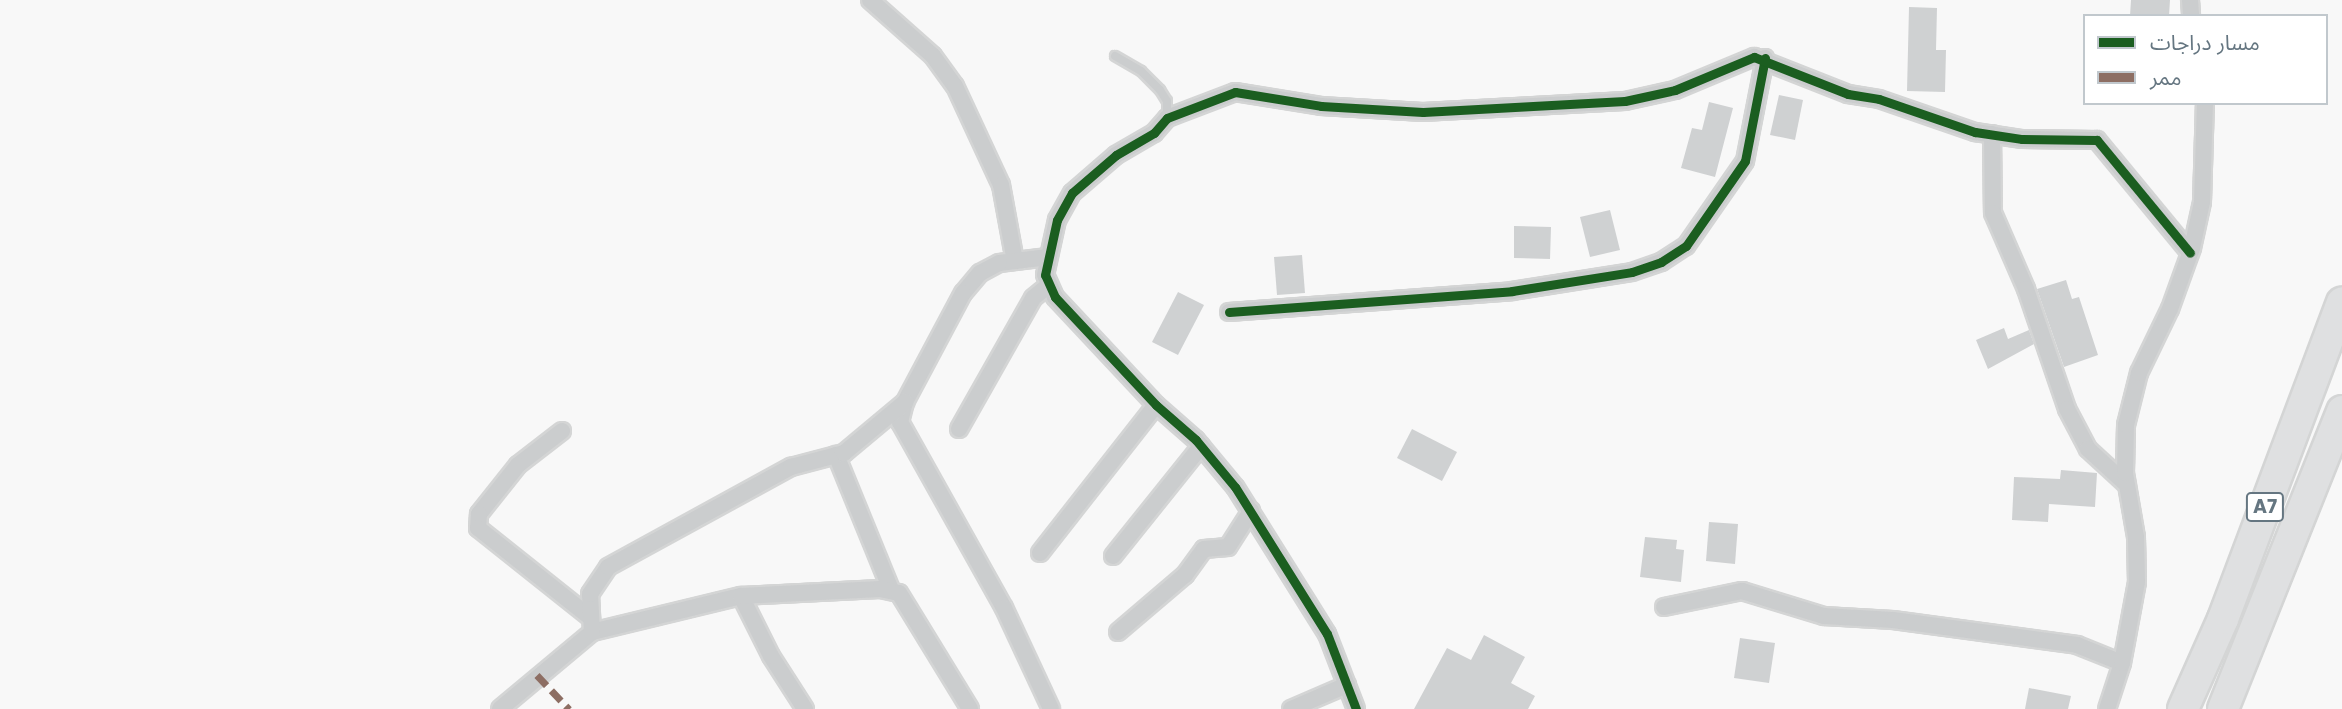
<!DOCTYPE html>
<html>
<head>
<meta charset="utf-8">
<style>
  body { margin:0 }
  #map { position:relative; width:2342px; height:709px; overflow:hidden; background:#f8f8f8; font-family:Poppins,"Noto Sans Arabic",sans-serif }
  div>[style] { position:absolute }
  .building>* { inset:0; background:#cfd1d2 }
  .roads { filter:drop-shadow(2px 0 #d4d5d5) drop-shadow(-2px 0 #d4d5d5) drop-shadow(0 2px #d4d5d5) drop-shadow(0 -2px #d4d5d5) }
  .lane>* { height:8px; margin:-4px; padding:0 4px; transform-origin:4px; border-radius:4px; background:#cbcdce }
  .street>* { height:16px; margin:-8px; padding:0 8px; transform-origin:8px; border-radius:8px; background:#cbcdce }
  .highway>* { height:30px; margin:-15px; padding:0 15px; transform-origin:15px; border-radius:15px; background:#dfe0e1 }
  .quiet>* { height:7px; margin-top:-3.5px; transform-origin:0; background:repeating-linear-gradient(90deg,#8d6e63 0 14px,transparent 0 21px) }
  .cycleway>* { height:9px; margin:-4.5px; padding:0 4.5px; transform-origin:4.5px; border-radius:4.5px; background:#1b5e20 }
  span { translate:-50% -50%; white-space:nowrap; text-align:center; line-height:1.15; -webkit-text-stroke:7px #fff; paint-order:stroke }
  .shield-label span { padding:2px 5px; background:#fff; border:2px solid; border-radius:5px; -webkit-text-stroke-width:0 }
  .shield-label { font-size:19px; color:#657681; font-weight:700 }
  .legend { position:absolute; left:2083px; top:14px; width:245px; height:91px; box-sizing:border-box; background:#fff; border:2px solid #c1c8cd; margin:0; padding:9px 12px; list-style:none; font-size:21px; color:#657681 }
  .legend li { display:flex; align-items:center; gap:14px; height:35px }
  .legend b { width:35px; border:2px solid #c1c8cd }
</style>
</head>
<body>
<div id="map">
  <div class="building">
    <i style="clip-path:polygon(2131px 0,2170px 0,2169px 16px,2130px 16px)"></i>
    <i style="clip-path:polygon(1909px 7px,1937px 8px,1936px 50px,1946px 50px,1945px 92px,1907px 91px)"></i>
    <i style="clip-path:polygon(1779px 95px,1803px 100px,1795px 140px,1770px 135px)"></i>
    <i style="clip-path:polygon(1709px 102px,1733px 108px,1715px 177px,1681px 168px,1692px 128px,1702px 130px)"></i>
    <i style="clip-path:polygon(1610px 210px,1620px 250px,1590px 257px,1580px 217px)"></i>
    <i style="clip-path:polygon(1514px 226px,1551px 227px,1550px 259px,1514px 258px)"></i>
    <i style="clip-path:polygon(1302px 255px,1305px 293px,1277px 295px,1274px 257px)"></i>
    <i style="clip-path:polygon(2066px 280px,2072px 299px,2079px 297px,2098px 355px,2064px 367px,2037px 289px)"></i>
    <i style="clip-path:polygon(1178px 292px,1204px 305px,1178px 355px,1152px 342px)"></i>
    <i style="clip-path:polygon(2004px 328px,2008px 339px,2029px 330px,2034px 344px,1988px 369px,1976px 340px)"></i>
    <i style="clip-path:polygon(1412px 429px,1457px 452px,1442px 481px,1397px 458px)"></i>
    <i style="clip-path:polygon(2061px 470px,2097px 473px,2095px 507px,2049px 504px,2048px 522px,2012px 520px,2014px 477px,2060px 479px)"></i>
    <i style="clip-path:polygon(1709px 522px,1738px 524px,1735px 564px,1706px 561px)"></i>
    <i style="clip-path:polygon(1645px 537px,1677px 540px,1676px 549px,1684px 550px,1681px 582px,1640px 577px)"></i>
    <i style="clip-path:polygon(1484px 635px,1525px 657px,1511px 683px,1535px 696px,1528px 709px,1414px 709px,1447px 648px,1471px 660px)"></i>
    <i style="clip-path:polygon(1740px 638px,1775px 643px,1769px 683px,1734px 678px)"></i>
    <i style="clip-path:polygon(2029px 688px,2071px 696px,2068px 709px,2025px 709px)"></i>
  </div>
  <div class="roads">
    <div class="lane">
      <i style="left:1115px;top:56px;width:30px;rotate:30deg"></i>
      <i style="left:1141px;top:71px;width:27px;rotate:45deg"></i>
      <i style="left:1160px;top:90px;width:13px;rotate:58deg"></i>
      <i style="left:1167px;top:101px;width:17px;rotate:90deg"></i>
    </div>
    <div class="street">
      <i style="left:870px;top:0;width:84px;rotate:41.6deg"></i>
      <i style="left:933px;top:56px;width:37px;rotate:54deg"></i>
      <i style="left:955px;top:86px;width:109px;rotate:65.1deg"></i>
      <i style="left:1001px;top:185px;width:77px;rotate:79.6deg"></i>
      <i style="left:2190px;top:0;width:16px;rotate:86deg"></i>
      <i style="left:1992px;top:134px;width:79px;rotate:89.3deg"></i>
      <i style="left:1993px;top:213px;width:83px;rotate:66.5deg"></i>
      <i style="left:2026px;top:289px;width:127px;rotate:71.1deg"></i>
      <i style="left:2067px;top:409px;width:45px;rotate:62.3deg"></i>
      <i style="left:2088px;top:449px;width:52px;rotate:42.6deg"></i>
      <i style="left:1048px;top:257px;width:49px;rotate:173deg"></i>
      <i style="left:999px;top:263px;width:21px;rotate:152deg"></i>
      <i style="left:980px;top:273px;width:26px;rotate:130deg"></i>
      <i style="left:963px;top:293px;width:123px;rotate:118deg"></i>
      <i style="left:905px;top:402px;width:21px;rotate:104deg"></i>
      <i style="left:900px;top:422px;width:213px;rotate:60.8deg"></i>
      <i style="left:1004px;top:608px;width:111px;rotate:65deg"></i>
      <i style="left:1229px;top:312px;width:284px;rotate:-4.2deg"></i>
      <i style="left:1512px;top:291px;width:121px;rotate:-9deg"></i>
      <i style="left:1632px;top:272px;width:31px;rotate:-19deg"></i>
      <i style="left:1661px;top:262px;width:30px;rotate:-33deg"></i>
      <i style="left:1686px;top:246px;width:103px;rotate:-55.2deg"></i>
      <i style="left:1745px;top:161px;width:105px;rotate:-79deg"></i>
      <i style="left:959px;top:429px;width:150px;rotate:-60.5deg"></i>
      <i style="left:1033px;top:298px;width:21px;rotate:-39deg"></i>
      <i style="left:562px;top:431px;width:56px;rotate:142.3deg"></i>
      <i style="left:518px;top:465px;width:63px;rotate:128.5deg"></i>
      <i style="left:479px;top:514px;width:14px;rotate:94deg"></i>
      <i style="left:478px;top:528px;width:144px;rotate:38.5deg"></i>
      <i style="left:836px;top:455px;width:146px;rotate:67.8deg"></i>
      <i style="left:1040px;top:553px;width:188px;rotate:-51.9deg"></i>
      <i style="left:1113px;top:556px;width:141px;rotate:-51.3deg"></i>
      <i style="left:1664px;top:607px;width:80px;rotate:-11.6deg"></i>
      <i style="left:1742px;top:591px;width:86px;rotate:17deg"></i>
      <i style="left:1824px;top:616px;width:69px;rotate:3.3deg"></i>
      <i style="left:1893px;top:620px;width:186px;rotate:7.7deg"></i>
      <i style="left:2077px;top:645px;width:48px;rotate:21.8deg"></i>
      <i style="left:592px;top:632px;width:153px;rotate:-13.6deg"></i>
      <i style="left:1118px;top:632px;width:88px;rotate:-40.4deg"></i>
      <i style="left:1185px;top:575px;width:32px;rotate:-54deg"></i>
      <i style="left:1204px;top:549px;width:24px;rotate:-5deg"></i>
      <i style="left:1228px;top:547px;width:43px;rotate:-57.4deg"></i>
      <i style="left:500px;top:709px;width:120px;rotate:-39.9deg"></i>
      <i style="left:592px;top:632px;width:38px;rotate:-93deg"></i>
      <i style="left:590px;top:594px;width:32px;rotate:-56deg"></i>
      <i style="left:608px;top:567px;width:209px;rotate:-28.7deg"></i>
      <i style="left:791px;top:467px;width:55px;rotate:-14.8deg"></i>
      <i style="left:844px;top:453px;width:80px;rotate:-39.9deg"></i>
      <i style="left:805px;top:709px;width:63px;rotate:-122.7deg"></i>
      <i style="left:771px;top:656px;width:67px;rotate:-116.6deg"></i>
      <i style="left:741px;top:596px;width:139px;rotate:-2.9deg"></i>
      <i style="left:880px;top:589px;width:19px;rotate:12deg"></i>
      <i style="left:899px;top:593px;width:136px;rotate:58.5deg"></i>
      <i style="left:1291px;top:709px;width:61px;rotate:-23.2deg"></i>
      <i style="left:1356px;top:709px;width:80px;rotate:-111.1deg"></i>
      <i style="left:1327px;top:634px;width:173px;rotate:-122deg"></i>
      <i style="left:1235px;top:487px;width:61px;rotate:-129.7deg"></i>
      <i style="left:1196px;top:440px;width:53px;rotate:-138.8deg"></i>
      <i style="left:1156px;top:405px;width:148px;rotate:-133.1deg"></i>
      <i style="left:1055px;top:297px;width:24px;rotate:-114deg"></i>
      <i style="left:1045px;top:275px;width:56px;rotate:-77.7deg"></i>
      <i style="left:1057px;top:220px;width:31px;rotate:-61deg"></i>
      <i style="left:1072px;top:193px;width:58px;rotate:-40.8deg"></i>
      <i style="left:1116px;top:155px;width:44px;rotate:-30.1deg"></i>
      <i style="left:1154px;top:133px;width:20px;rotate:-49deg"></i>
      <i style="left:1167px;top:118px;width:73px;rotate:-20.9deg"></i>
      <i style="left:1235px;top:92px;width:87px;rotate:9.2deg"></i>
      <i style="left:1321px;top:106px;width:102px;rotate:3.4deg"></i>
      <i style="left:1423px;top:112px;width:202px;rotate:-3.1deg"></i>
      <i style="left:1625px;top:101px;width:51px;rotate:-12.4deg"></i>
      <i style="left:1675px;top:90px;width:86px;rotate:-22.7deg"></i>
      <i style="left:1754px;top:57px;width:101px;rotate:21.5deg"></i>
      <i style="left:1848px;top:94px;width:31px;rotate:9deg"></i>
      <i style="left:1879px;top:99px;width:102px;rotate:19deg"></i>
      <i style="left:1975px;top:132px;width:48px;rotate:8.5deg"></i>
      <i style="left:2022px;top:139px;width:75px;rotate:0.8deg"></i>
      <i style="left:2097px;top:140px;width:146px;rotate:50.5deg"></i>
      <i style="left:2107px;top:709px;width:48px;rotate:-71.9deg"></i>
      <i style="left:2122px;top:663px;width:82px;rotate:-79.5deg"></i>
      <i style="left:2137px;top:582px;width:45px;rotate:-91.3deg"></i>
      <i style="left:2136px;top:537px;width:65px;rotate:-99.8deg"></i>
      <i style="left:2125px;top:473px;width:48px;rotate:-88.8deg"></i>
      <i style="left:2126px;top:425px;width:54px;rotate:-76deg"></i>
      <i style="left:2139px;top:373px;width:71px;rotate:-64.2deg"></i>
      <i style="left:2170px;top:309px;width:65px;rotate:-70.2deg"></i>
      <i style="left:2192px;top:248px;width:47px;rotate:-77.7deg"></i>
      <i style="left:2202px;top:202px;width:99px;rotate:-88.3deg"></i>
    </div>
    <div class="highway">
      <i style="left:2183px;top:709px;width:98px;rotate:-66deg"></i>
      <i style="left:2223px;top:619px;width:338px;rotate:-69.4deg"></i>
      <i style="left:2223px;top:709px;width:321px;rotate:-68.2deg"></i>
    </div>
  </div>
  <div class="quiet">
    <i style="left:537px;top:675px;width:47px;rotate:46.7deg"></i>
  </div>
  <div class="cycleway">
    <i style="left:1229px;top:312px;width:284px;rotate:-4.2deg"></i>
    <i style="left:1512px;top:291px;width:121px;rotate:-9deg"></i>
    <i style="left:1632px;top:272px;width:31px;rotate:-19deg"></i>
    <i style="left:1661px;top:262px;width:30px;rotate:-33deg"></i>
    <i style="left:1686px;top:246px;width:103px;rotate:-55.2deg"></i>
    <i style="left:1745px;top:161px;width:105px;rotate:-79deg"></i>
    <i style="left:1356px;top:709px;width:80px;rotate:-111.1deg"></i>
    <i style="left:1327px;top:634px;width:173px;rotate:-122deg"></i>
    <i style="left:1235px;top:487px;width:61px;rotate:-129.7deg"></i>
    <i style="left:1196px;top:440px;width:53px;rotate:-138.8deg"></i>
    <i style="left:1156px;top:405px;width:148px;rotate:-133.1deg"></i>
    <i style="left:1055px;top:297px;width:24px;rotate:-114deg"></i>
    <i style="left:1045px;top:275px;width:56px;rotate:-77.7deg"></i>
    <i style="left:1057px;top:220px;width:31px;rotate:-61deg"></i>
    <i style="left:1072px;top:193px;width:58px;rotate:-40.8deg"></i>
    <i style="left:1116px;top:155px;width:44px;rotate:-30.1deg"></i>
    <i style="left:1154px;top:133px;width:20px;rotate:-49deg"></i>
    <i style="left:1167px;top:118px;width:73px;rotate:-20.9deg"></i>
    <i style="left:1235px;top:92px;width:87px;rotate:9.2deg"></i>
    <i style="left:1321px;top:106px;width:102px;rotate:3.4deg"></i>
    <i style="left:1423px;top:112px;width:202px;rotate:-3.1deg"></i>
    <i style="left:1625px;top:101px;width:51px;rotate:-12.4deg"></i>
    <i style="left:1675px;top:90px;width:86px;rotate:-22.7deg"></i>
    <i style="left:1754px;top:57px;width:101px;rotate:21.5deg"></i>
    <i style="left:1848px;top:94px;width:31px;rotate:9deg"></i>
    <i style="left:1879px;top:99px;width:102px;rotate:19deg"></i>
    <i style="left:1975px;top:132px;width:48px;rotate:8.5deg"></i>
    <i style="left:2022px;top:139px;width:75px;rotate:0.8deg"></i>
    <i style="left:2097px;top:140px;width:146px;rotate:50.5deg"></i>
  </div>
  <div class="shield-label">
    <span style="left:2265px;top:507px">A7</span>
  </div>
  <ul class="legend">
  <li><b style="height:9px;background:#1b5e20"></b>مسار دراجات</li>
  <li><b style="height:9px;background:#8d6e63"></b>ممر</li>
  </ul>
</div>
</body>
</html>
